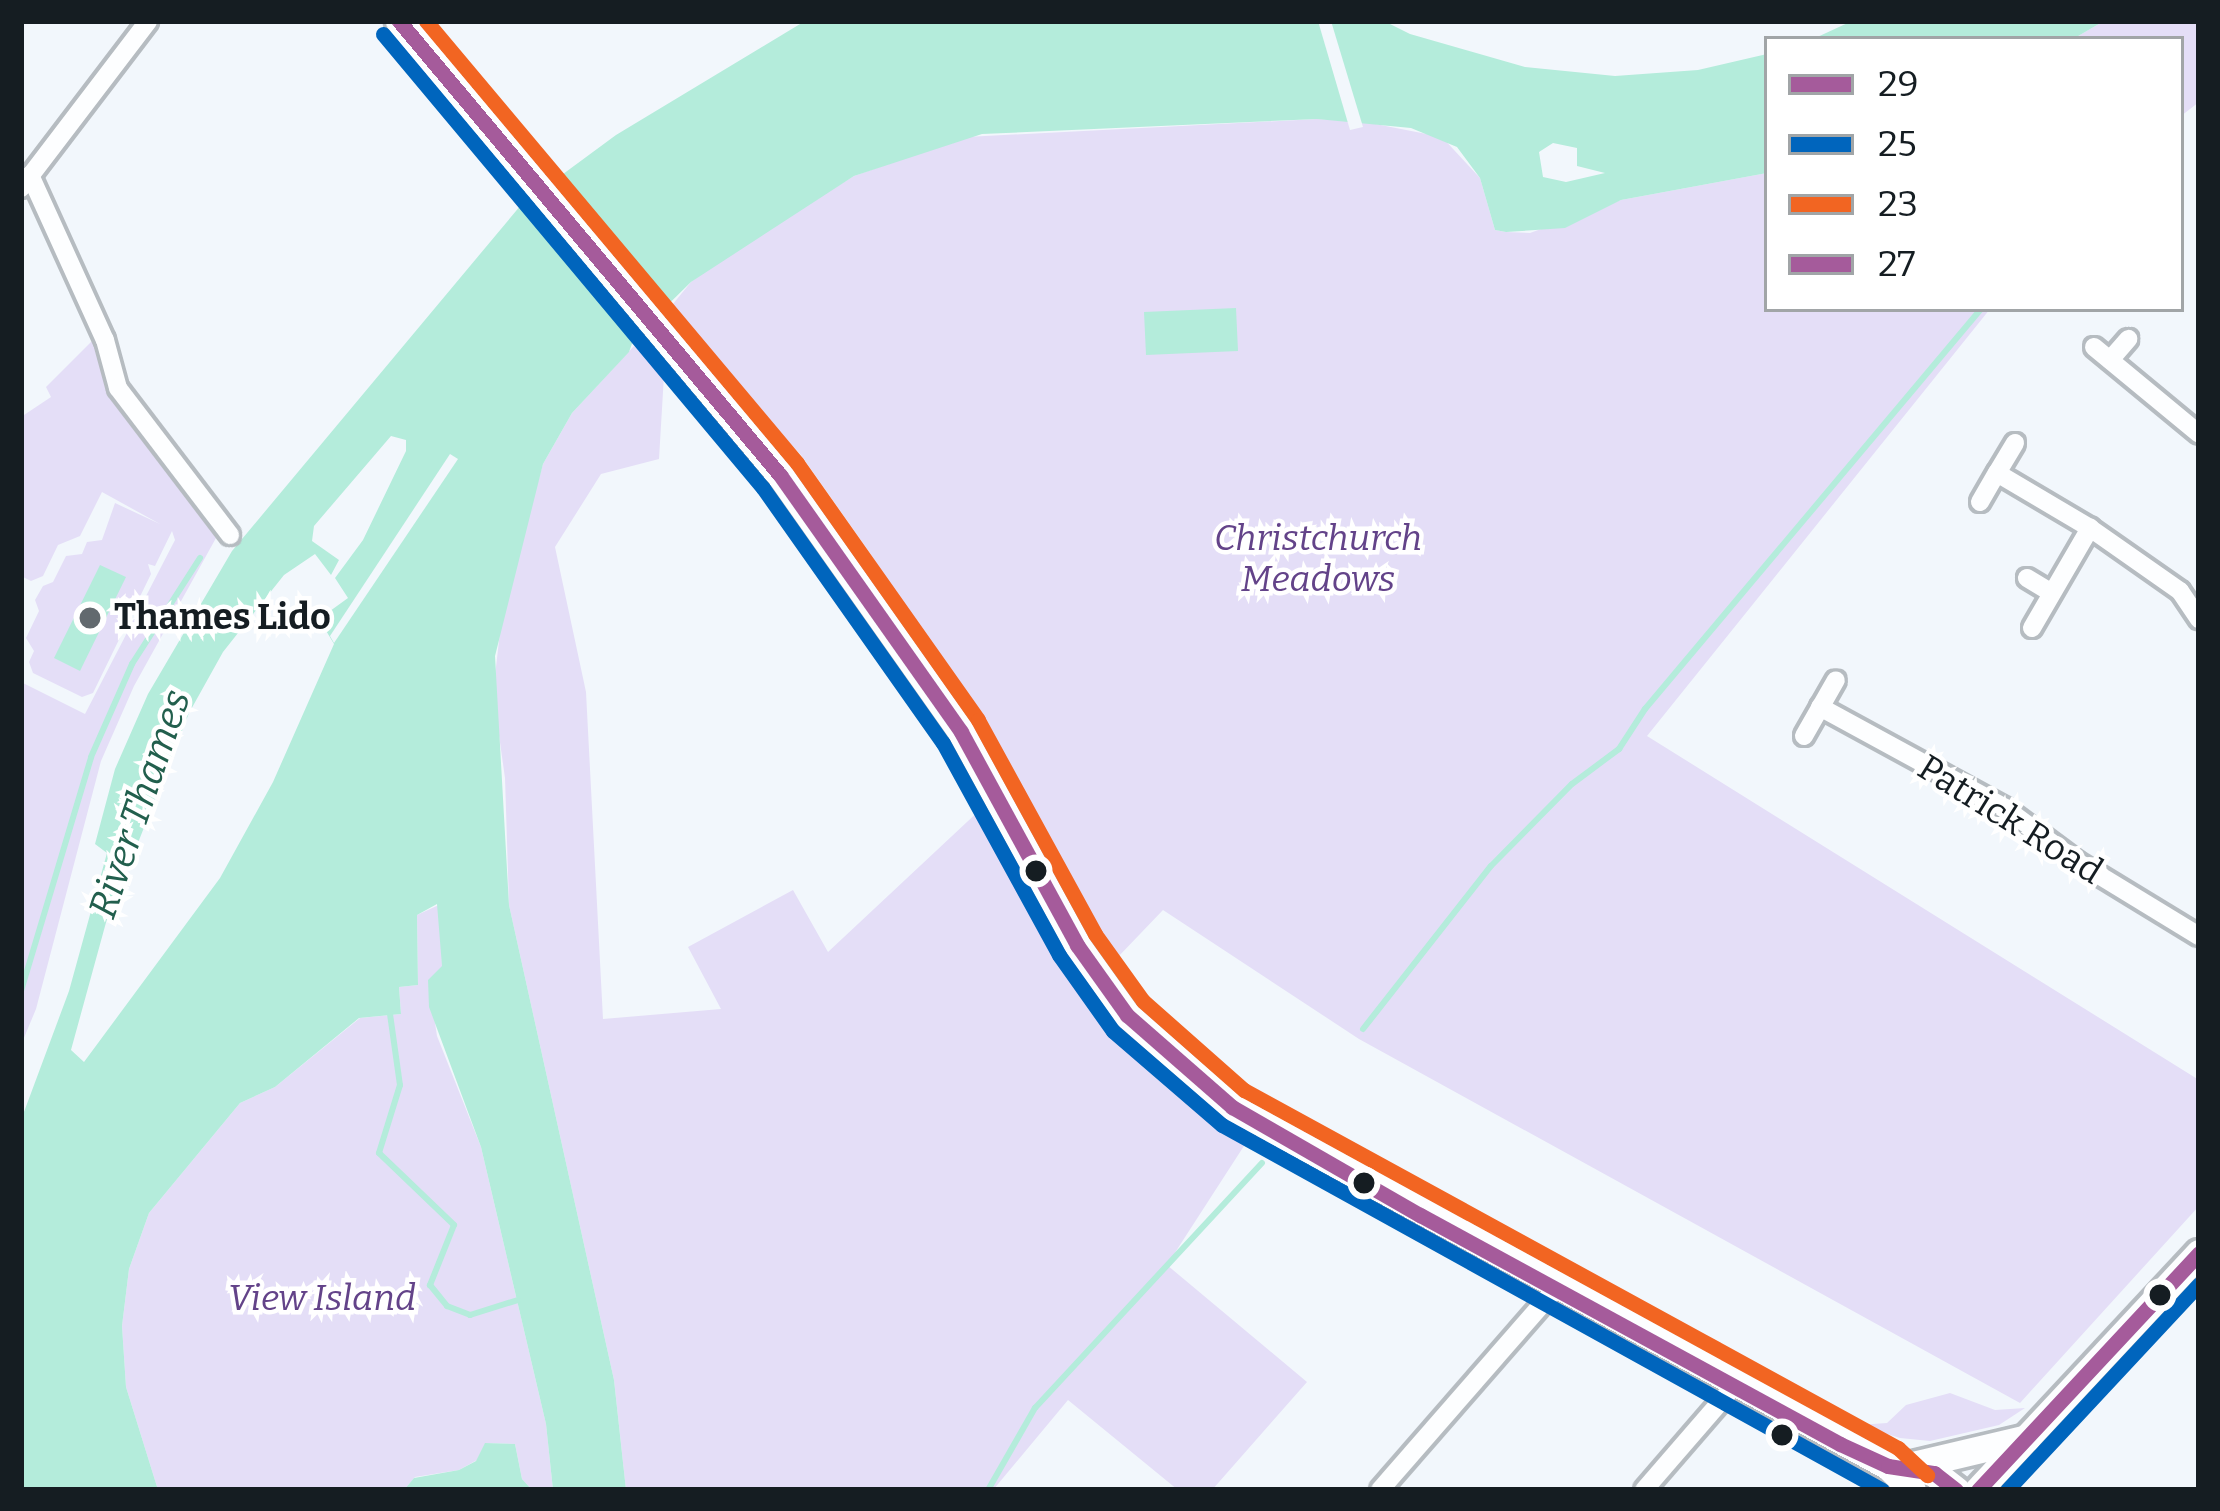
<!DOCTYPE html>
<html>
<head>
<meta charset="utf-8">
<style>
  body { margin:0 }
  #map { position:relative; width:2220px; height:1511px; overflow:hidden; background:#f2f7fc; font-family:Bitter,serif }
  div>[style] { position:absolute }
  .green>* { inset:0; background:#e4def7 }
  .water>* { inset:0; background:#b4ecdb }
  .pier>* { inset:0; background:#f2f7fc }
  .stream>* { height:6px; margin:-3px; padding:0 3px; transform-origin:3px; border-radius:3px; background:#b4ecdb }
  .roads { filter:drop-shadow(3px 0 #b6bcc1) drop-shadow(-3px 0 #b6bcc1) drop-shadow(0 3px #b6bcc1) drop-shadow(0 -3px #b6bcc1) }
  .street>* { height:18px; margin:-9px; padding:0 9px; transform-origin:9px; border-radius:9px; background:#fdfeff }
  .secondary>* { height:27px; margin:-13.5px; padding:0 13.5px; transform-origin:13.5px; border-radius:13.5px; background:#fdfeff }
  .bus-1>* { height:15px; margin:-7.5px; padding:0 7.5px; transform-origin:7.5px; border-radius:7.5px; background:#a55b9b }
  .bus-2>* { height:15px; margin:-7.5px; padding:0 7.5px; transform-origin:7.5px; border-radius:7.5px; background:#0065bd }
  .bus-3>* { height:15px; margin:-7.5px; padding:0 7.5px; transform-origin:7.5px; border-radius:7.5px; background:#f26522 }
  .bus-4>* { height:15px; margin:-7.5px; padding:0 7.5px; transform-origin:7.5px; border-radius:7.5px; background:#a55b9b }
  .dots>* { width:33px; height:33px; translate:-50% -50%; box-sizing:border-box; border:6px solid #fff; border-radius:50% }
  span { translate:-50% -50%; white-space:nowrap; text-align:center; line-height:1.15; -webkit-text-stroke:9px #fff; paint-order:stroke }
  .park-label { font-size:36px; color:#634389; font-style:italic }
  .poi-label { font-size:36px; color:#151d22; font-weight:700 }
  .left { translate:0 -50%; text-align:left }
  .street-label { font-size:36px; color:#151d22 }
  .water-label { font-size:39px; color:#225f4d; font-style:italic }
  .frame { position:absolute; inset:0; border:24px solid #151d22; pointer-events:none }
  .legend { position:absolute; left:1764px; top:36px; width:420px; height:276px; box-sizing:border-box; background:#fff; border:3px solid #a1a5a7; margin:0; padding:15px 21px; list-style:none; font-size:36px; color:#151d22 }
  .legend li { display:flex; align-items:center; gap:24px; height:60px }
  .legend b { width:60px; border:3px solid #a1a5a7 }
</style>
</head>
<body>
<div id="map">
  <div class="green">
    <i style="clip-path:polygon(2104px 21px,2199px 21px,2199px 102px,2181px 116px,2181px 39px,2073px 39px)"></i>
    <i style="clip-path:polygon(1317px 119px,1360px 121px,1442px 137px,1480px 178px,1495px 230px,1506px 232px,1530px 233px,1621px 200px,1767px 173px,1767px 309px,1990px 309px,1647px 736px,2199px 1080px,2199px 1206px,2020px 1403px,1359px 1039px,1163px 910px,1117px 958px,981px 724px,870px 553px,801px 455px,668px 310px,691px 282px,741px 245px,854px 176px,966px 137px)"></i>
    <i style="clip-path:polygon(96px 337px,115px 391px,216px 529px,216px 538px,134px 686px,101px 761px,36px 1009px,21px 1045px,21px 682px,85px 714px,175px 540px,172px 531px,155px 566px,148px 564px,151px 574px,93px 693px,82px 697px,33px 673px,29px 662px,34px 651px,26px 638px,39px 611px,35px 600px,43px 586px,53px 582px,66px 556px,82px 554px,87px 542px,102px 540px,115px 503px,160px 524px,102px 492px,80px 536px,58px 545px,43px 576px,31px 581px,21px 576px,21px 417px,51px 397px,46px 387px)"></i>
    <i style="clip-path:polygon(634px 346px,664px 375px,659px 459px,601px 474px,555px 547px,586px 692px,603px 1019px,721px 1009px,688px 947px,793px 890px,828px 952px,983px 807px,1079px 994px,1120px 1035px,1253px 1132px,1167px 1265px,1307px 1382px,1212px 1490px,1178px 1490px,1068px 1400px,993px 1490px,626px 1490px,614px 1380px,509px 905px,505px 778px,493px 693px,503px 606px,543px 464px,572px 413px)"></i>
    <i style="clip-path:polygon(441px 904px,442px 967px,433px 1009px,437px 1036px,481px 1147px,546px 1424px,553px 1490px,532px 1490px,522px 1479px,515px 1444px,486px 1443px,477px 1460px,459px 1470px,415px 1477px,404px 1490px,158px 1490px,126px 1387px,122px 1326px,129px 1269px,149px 1213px,240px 1103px,275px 1087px,360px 1018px,401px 1014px,399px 987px,418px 985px,417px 915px)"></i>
    <i style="clip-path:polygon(1950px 1393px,1995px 1410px,2025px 1408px,1999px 1425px,1930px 1441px,1900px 1438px,1858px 1425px,1887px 1423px,1906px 1405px)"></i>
  </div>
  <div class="water">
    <i style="clip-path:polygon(evenodd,805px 21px,1384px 21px,1410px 34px,1525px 67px,1615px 76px,1698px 70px,1767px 54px,1767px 173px,1621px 200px,1565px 228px,1506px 232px,1495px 230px,1480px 178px,1457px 147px,1411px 128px,1317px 119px,982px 134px,854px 176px,691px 282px,634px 338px,629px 352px,572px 413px,543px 464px,495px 656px,509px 905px,614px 1380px,626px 1490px,553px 1490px,546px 1424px,481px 1147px,429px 1007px,428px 980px,442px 966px,437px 904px,417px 915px,418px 985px,399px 987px,401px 1014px,359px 1018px,275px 1087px,240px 1103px,149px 1213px,129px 1269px,122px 1326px,126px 1387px,158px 1490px,21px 1490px,21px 1120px,69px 991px,107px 853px,95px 844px,115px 769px,148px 694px,232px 551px,521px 205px,616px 135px,805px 21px,1553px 143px,1577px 148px,1577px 166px,1605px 173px,1566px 182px,1543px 177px,1539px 152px,1553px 143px,805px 21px,391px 436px,406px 440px,406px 451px,363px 540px,335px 578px,348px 598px,319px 619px,334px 644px,273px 782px,220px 878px,84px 1062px,71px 1050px,124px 857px,134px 853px,189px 713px,223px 652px,284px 575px,315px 554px,331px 575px,339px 560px,312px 541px,314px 526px,391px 436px)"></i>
    <i style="clip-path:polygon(1852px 21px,2104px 21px,2073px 39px,1813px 39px)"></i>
    <i style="clip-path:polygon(1236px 308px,1238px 351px,1146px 355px,1144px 312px)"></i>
    <i style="clip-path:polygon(100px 565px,126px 577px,80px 671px,54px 658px)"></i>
    <i style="clip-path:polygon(485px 1443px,515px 1444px,522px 1479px,532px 1490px,404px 1490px,414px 1478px,459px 1470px,476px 1461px)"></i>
  </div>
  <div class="pier">
    <i style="clip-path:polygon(1318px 21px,1331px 21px,1363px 127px,1350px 130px)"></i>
    <i style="clip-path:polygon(554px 176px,668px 310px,634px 338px,521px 205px)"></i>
    <i style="clip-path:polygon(450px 454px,458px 459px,334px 643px,330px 636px)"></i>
  </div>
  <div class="stream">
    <i style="left:21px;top:991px;width:244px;rotate:-73.3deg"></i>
    <i style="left:91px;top:757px;width:102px;rotate:-66.2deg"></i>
    <i style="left:132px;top:664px;width:126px;rotate:-57.3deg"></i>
    <i style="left:390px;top:1014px;width:72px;rotate:82deg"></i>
    <i style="left:400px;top:1085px;width:71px;rotate:107.2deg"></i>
    <i style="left:379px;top:1153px;width:104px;rotate:43.8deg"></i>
    <i style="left:454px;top:1225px;width:65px;rotate:111.8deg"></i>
    <i style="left:430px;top:1285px;width:27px;rotate:51deg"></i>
    <i style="left:447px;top:1306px;width:25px;rotate:21deg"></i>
    <i style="left:470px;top:1315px;width:50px;rotate:-17.4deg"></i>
    <i style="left:1363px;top:1029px;width:207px;rotate:-51.9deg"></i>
    <i style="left:1491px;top:866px;width:115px;rotate:-45.4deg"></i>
    <i style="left:1572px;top:784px;width:59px;rotate:-36.7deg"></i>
    <i style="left:1619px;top:749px;width:48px;rotate:-57deg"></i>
    <i style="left:1645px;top:709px;width:522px;rotate:-49.97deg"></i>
    <i style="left:988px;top:1490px;width:95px;rotate:-60.2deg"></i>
    <i style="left:1035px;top:1408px;width:334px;rotate:-47.2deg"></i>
  </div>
  <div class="roads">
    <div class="street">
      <i style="left:30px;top:175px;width:181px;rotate:65.6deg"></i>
      <i style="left:105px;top:340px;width:50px;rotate:74.8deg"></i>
      <i style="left:118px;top:388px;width:185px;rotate:52.7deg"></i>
      <i style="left:21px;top:188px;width:210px;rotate:-52.7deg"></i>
      <i style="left:2094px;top:347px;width:136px;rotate:39.6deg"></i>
      <i style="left:2110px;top:360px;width:28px;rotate:-49deg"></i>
      <i style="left:1997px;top:473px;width:35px;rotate:-59deg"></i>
      <i style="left:1980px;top:502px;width:34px;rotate:-60deg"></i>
      <i style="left:1997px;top:473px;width:108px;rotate:30.6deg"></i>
      <i style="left:2090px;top:528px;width:110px;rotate:35deg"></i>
      <i style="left:2180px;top:591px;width:34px;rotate:56deg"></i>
      <i style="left:2027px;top:578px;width:29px;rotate:31deg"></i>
      <i style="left:2032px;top:628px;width:116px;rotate:-59.9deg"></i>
      <i style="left:1820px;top:707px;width:211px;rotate:28.6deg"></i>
      <i style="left:2005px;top:808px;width:89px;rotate:36.7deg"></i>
      <i style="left:2076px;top:861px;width:144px;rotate:31.4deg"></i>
      <i style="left:1804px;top:736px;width:64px;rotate:-60.3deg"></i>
      <i style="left:1380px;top:1490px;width:268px;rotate:-48.9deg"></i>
      <i style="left:1644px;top:1490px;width:138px;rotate:-49.1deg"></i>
    </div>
    <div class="secondary">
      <i style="left:399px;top:21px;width:593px;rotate:50deg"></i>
      <i style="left:780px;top:475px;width:314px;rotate:54.8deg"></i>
      <i style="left:961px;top:732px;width:243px;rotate:61.4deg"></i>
      <i style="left:1077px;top:945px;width:86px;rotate:54.5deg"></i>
      <i style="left:1127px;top:1015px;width:140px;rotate:41.2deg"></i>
      <i style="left:1232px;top:1107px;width:748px;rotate:28.69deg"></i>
      <i style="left:1888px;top:1466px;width:34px;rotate:45deg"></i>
      <i style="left:1909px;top:1466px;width:121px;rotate:-13.3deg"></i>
      <i style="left:1910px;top:1466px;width:25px;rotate:16deg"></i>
      <i style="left:1934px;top:1473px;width:28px;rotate:38deg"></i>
      <i style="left:1978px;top:1490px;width:324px;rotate:-47deg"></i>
    </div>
  </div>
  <div class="bus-1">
    <i style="left:399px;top:21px;width:593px;rotate:50deg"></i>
    <i style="left:780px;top:475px;width:314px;rotate:54.8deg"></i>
    <i style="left:961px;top:732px;width:243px;rotate:61.4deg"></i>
    <i style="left:1077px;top:945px;width:86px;rotate:54.5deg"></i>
    <i style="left:1127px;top:1015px;width:140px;rotate:41.2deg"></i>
    <i style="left:1232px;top:1107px;width:217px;rotate:29.9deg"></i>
    <i style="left:1420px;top:1215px;width:478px;rotate:28.6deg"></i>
    <i style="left:1840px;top:1444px;width:53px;rotate:24.6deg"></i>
    <i style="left:1888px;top:1466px;width:47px;rotate:8.7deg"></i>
    <i style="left:1934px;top:1473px;width:28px;rotate:38deg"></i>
  </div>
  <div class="bus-2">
    <i style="left:383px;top:34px;width:592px;rotate:50.07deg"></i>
    <i style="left:763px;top:488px;width:312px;rotate:54.8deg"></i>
    <i style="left:943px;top:743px;width:242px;rotate:61.3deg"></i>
    <i style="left:1059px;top:955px;width:93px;rotate:54.6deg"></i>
    <i style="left:1113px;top:1031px;width:144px;rotate:40.8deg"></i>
    <i style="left:1222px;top:1125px;width:754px;rotate:28.94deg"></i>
    <i style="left:2007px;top:1490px;width:282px;rotate:-47deg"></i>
  </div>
  <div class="bus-3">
    <i style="left:426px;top:21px;width:577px;rotate:49.99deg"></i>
    <i style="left:797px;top:463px;width:314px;rotate:54.8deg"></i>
    <i style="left:978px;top:720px;width:244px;rotate:61.3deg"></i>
    <i style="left:1095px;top:934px;width:82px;rotate:54.4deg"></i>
    <i style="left:1143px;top:1001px;width:135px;rotate:41.4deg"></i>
    <i style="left:1244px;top:1090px;width:746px;rotate:28.7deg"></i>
    <i style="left:1898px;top:1448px;width:40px;rotate:43deg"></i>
  </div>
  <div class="bus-4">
    <i style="left:1978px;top:1490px;width:324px;rotate:-47deg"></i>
  </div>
  <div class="dots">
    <i style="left:90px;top:618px;background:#62696e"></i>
    <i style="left:1036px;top:871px;background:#151d22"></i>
    <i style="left:1364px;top:1183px;background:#151d22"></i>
    <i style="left:2160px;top:1295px;background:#151d22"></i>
    <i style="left:1782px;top:1435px;background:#151d22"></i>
  </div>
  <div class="park-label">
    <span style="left:1318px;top:559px">Christchurch<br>Meadows</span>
    <span style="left:322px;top:1299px">View Island</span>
  </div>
  <div class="poi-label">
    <span class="left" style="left:114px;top:618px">Thames Lido</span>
  </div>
  <div class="street-label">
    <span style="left:2010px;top:820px;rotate:32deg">Patrick Road</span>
  </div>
  <div class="water-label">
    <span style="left:140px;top:804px;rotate:-71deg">River Thames</span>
  </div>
  <div class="frame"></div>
  <ul class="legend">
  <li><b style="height:15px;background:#a55b9b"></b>29</li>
  <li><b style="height:15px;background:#0065bd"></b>25</li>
  <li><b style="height:15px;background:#f26522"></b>23</li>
  <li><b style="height:15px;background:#a55b9b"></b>27</li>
  </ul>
</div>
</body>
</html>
